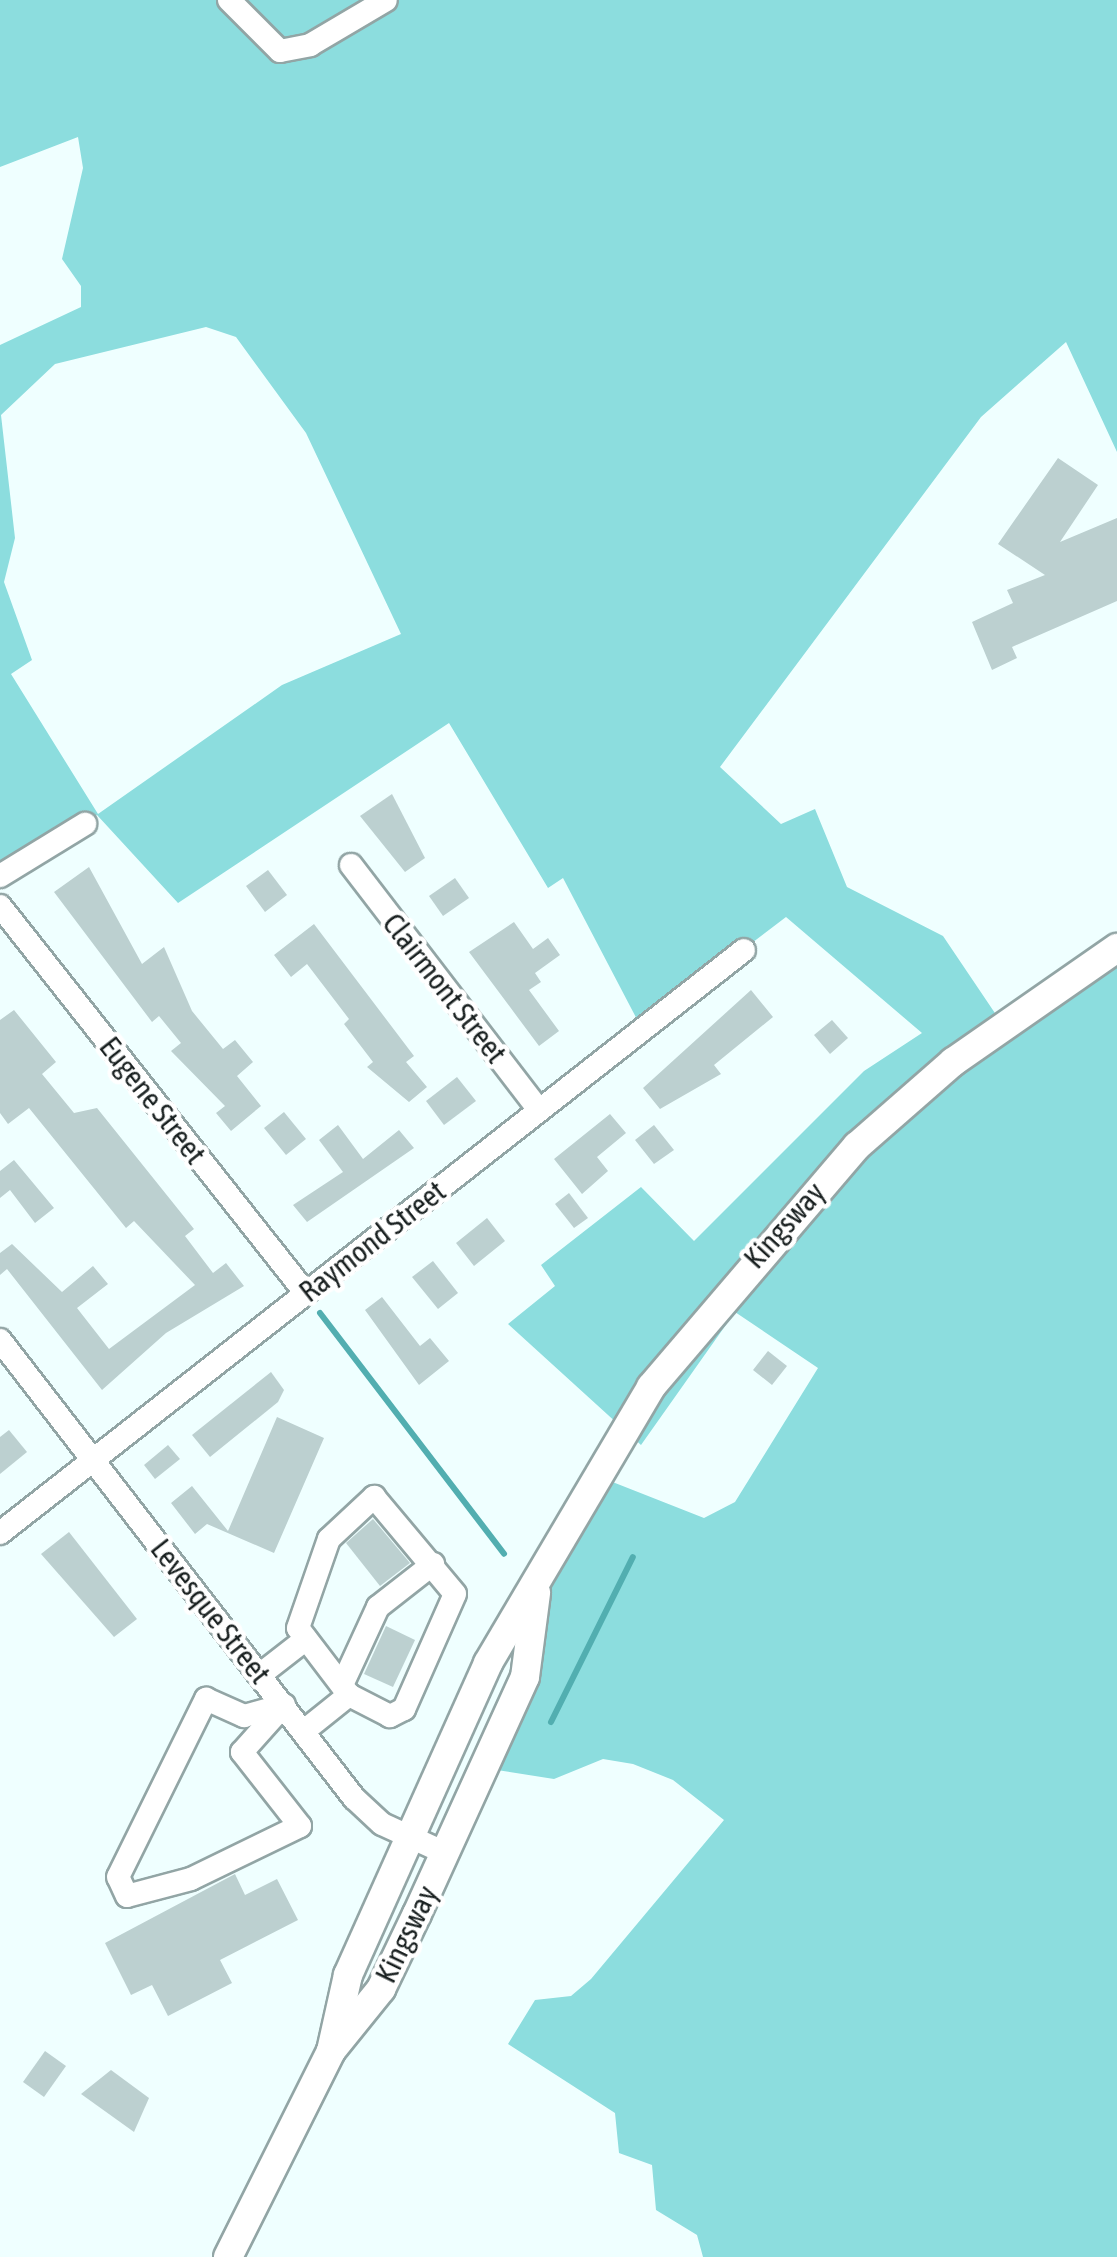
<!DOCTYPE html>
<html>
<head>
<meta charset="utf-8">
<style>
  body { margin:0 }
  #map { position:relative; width:1117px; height:2257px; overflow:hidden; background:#efffff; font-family:"Asap Condensed",sans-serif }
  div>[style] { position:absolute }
  .green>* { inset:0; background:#8cddde }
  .stream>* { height:6px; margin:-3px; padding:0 3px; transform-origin:3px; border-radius:3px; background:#52aeb0 }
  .building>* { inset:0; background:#bcd0d0 }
  .roads { filter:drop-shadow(2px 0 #92a5a5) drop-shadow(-2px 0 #92a5a5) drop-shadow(0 2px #92a5a5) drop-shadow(0 -2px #92a5a5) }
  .minor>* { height:22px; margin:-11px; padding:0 11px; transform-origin:11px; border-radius:11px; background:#fff }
  .major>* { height:28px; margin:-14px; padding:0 14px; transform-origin:14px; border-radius:14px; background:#fff }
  span { translate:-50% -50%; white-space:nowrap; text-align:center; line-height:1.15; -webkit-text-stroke:9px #fff; paint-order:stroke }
  .street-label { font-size:30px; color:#192020 }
</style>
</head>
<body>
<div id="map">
  <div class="green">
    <i style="clip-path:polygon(evenodd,0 0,1117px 0,1117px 452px,1066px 342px,981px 417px,720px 767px,781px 824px,815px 809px,847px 887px,943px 936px,1003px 1025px,1117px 950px,1117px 2257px,703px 2257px,697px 2235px,656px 2210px,652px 2165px,619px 2153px,615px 2113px,508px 2044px,535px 2000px,571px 1996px,591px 1979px,724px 1820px,673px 1780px,633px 1764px,603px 1759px,554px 1779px,484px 1768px,525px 1677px,537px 1580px,610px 1481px,704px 1518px,735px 1502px,818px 1368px,735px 1312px,641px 1445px,508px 1324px,555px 1286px,541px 1265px,641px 1187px,694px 1241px,864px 1071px,922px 1033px,786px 917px,641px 1027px,563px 878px,548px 888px,449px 723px,178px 903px,97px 815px,0 874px,0 345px,81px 307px,81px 286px,62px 259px,83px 168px,78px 137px,0 167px,0 0,206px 327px,236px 337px,306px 433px,401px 634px,282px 685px,98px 814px,11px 674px,32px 660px,4px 582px,15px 538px,1px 415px,55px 364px,206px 327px)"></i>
  </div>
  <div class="stream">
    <i style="left:320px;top:1313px;width:303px;rotate:52.6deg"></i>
    <i style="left:551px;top:1722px;width:184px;rotate:-63.6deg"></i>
  </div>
  <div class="building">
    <i style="clip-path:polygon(1058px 458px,1098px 485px,1060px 542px,1117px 518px,1117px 601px,1012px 647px,1017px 658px,992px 670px,972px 622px,1013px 603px,1007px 590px,1045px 575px,998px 544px)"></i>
    <i style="clip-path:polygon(392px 794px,425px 858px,405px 872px,360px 816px)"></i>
    <i style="clip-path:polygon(89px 867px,142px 964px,164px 947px,192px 1011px,223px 1049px,235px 1040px,253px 1062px,237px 1076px,261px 1106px,231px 1131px,216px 1113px,225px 1106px,171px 1051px,181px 1043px,159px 1016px,152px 1022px,54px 892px)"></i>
    <i style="clip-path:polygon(268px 870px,287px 895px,265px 912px,246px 886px)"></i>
    <i style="clip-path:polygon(455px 878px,469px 898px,443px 916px,429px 896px)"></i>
    <i style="clip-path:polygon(514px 922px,533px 949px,548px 938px,560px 955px,535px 973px,541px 982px,529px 990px,559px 1031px,539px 1046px,469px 952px)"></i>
    <i style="clip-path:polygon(314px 924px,414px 1056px,406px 1062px,427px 1087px,409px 1102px,367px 1067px,373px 1062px,344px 1024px,349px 1019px,307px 964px,291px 977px,274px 955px)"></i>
    <i style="clip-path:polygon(751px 990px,773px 1017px,714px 1065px,721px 1074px,660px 1109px,643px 1088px)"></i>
    <i style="clip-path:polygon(14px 1010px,56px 1062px,42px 1074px,74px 1113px,97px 1108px,194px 1229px,185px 1236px,213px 1273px,226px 1263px,244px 1286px,166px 1333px,102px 1390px,7px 1269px,0 1275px,0 1253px,12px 1244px,62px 1292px,93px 1266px,108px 1284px,77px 1308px,109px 1349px,195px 1285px,134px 1221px,126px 1228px,29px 1108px,8px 1124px,0 1113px,0 1020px)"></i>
    <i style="clip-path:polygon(832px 1020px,848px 1038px,830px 1054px,814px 1035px)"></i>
    <i style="clip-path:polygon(457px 1077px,476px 1101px,444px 1125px,426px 1101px)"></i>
    <i style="clip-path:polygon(284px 1112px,306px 1139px,286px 1155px,264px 1128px)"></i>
    <i style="clip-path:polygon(610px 1114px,626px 1133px,597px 1157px,608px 1171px,582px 1194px,554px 1159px)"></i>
    <i style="clip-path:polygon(338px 1125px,363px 1159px,399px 1130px,414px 1148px,307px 1222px,293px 1205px,343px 1172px,319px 1140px)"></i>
    <i style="clip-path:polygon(654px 1125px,674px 1150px,654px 1164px,635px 1140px)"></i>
    <i style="clip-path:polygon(14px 1160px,54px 1208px,35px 1223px,10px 1190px,0 1198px,0 1171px)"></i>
    <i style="clip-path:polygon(569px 1193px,588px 1218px,574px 1228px,555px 1204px)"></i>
    <i style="clip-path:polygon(487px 1218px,505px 1241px,474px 1266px,456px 1243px)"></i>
    <i style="clip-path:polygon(433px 1261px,458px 1293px,438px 1309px,412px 1277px)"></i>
    <i style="clip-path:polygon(382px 1297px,420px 1346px,430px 1338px,449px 1361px,419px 1385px,365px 1310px)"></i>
    <i style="clip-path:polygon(768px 1351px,787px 1366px,772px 1385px,753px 1370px)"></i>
    <i style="clip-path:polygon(271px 1372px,284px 1390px,278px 1402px,210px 1457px,192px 1435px)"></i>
    <i style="clip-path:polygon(277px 1417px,324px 1438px,274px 1553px,207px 1524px,195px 1534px,171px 1503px,192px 1486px,228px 1531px)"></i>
    <i style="clip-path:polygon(9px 1430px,27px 1452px,0 1474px,0 1437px)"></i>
    <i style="clip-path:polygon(168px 1445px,180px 1459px,155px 1479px,144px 1465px)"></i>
    <i style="clip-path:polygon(373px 1519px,410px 1563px,380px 1586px,346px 1543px)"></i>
    <i style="clip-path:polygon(69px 1532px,137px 1619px,114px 1637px,41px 1554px)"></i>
    <i style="clip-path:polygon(386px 1626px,415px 1640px,393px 1687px,364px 1674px)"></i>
    <i style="clip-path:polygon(235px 1874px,245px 1895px,277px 1879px,298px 1920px,220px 1960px,232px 1983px,168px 2016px,152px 1985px,131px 1995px,105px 1943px)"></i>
    <i style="clip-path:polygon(45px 2051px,66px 2066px,44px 2097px,23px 2082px)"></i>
    <i style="clip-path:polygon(111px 2070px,149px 2098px,134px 2132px,81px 2094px)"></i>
  </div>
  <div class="roads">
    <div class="minor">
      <i style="left:229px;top:0;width:72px;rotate:45deg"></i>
      <i style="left:280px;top:51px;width:31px;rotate:-11deg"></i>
      <i style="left:310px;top:45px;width:88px;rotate:-30.6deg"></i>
      <i style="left:351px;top:865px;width:309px;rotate:52.5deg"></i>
      <i style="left:0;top:876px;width:100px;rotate:-31.5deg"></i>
      <i style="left:0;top:906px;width:493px;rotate:51.7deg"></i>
      <i style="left:0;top:1340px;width:579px;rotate:52.3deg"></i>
      <i style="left:354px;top:1798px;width:38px;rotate:43deg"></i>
      <i style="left:382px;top:1824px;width:69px;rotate:24.7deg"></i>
      <i style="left:374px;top:1497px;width:126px;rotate:50.1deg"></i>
      <i style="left:455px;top:1594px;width:126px;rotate:113.9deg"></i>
      <i style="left:404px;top:1709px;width:16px;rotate:153deg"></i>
      <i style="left:390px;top:1716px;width:46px;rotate:-152.9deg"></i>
      <i style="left:349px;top:1695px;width:84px;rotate:-127.3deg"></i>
      <i style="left:298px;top:1628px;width:94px;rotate:-70.8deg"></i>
      <i style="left:329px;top:1539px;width:62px;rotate:-43deg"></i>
      <i style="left:0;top:1533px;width:945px;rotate:-38.08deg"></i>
      <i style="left:261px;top:1674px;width:57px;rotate:-37.9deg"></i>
      <i style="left:342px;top:1685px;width:86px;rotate:-65.2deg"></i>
      <i style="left:378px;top:1607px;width:70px;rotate:-38deg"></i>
      <i style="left:206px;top:1699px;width:42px;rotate:24.1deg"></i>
      <i style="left:244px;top:1716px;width:41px;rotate:-15.4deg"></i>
      <i style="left:284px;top:1705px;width:63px;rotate:131.8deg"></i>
      <i style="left:242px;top:1752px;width:94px;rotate:51.9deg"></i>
      <i style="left:300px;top:1826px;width:121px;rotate:154.1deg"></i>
      <i style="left:191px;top:1879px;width:66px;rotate:165.1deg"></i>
      <i style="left:127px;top:1896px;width:21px;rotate:-115deg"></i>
      <i style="left:118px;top:1877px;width:199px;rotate:-63.7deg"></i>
      <i style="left:304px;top:1731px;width:58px;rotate:-38.7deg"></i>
    </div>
    <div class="major">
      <i style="left:331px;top:2051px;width:78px;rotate:-77.4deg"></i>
      <i style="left:348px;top:1975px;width:342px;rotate:-65.8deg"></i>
      <i style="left:488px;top:1663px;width:321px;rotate:-59.4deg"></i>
      <i style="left:651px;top:1387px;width:317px;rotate:-49.5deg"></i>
      <i style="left:857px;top:1146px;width:128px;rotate:-41.2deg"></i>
      <i style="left:953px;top:1062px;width:200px;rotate:-34.8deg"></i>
      <i style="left:228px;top:2257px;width:230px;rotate:-63.4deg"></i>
      <i style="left:331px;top:2051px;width:80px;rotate:-51.1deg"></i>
      <i style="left:381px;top:1989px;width:83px;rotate:-64.4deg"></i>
      <i style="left:417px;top:1914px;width:260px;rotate:-65.5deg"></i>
      <i style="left:525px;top:1677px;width:85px;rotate:-82.5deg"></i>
    </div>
  </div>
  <div class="street-label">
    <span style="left:445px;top:988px;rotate:52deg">Clairmont Street</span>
    <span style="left:153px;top:1100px;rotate:52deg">Eugene Street</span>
    <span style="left:784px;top:1225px;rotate:-48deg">Kingsway</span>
    <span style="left:372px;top:1241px;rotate:-38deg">Raymond Street</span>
    <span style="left:211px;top:1611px;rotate:52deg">Levesque Street</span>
    <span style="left:406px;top:1934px;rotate:-64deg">Kingsway</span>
  </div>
</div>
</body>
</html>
